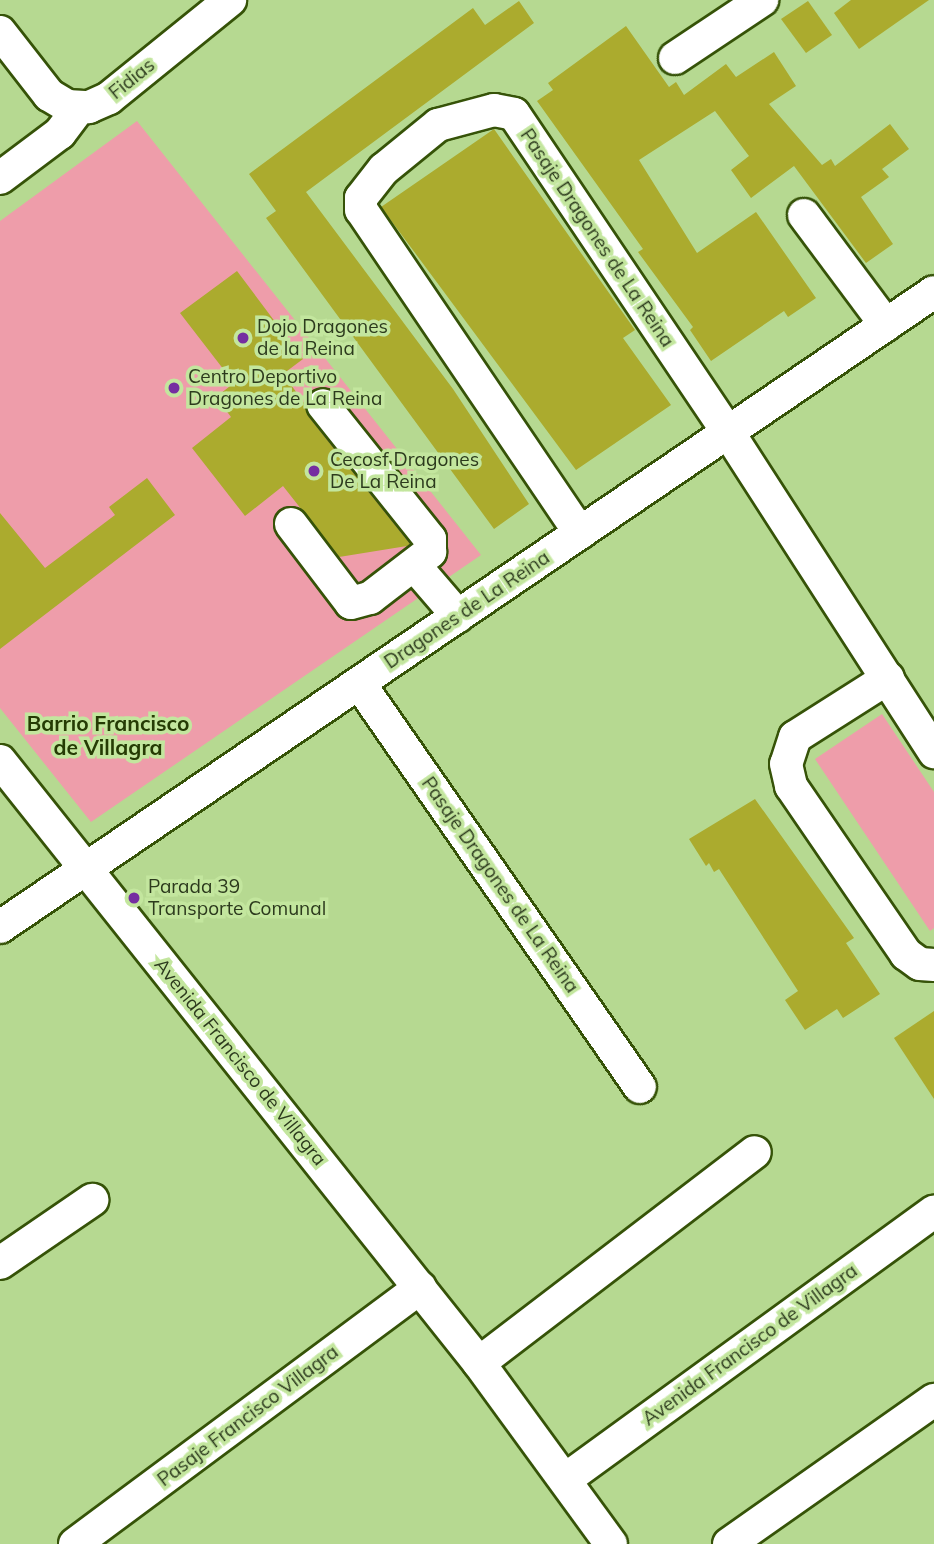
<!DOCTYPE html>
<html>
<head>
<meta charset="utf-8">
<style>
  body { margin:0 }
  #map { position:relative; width:934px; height:1544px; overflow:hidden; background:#b6d991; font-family:Mulish,sans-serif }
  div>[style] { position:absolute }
  .green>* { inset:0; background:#ee9daa }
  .building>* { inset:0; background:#abab2e }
  .roads { filter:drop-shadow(2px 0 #365308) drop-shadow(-2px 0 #365308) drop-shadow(0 2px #365308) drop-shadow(0 -2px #365308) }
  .minor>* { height:32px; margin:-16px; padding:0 16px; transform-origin:16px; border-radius:16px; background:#fff }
  .dots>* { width:19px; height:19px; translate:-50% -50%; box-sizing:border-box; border:4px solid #c3e69e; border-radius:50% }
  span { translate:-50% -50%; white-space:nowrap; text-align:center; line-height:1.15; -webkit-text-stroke:7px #c3e69e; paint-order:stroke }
  .street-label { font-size:19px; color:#2c3a1d }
  .poi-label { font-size:19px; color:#2c3a1d }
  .left { translate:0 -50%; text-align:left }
  .neighbourhood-label { font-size:21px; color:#253b04; font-weight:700 }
</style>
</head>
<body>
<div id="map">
  <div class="green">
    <i style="clip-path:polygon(137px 121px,481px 555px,91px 822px,0 708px,0 221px)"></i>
    <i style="clip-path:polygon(882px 714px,934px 792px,934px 928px,930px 931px,815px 759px)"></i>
  </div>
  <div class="building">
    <i style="clip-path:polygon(851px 0,929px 0,859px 49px,834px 13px)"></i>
    <i style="clip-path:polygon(519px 1px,534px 23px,306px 192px,453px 389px,529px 504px,494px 529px,266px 218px,276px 211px,249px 174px,473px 8px,485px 25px)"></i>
    <i style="clip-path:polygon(808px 1px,832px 35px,806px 53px,781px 19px)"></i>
    <i style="clip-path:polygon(626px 26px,669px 87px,676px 82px,684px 95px,726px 64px,736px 77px,774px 52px,796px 86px,769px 104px,822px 165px,831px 159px,835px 166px,890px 124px,909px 149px,882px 169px,889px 177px,861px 197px,893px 244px,866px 263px,794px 166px,751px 198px,731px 170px,749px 156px,715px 111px,639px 160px,697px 253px,756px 212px,816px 298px,788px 317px,784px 311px,711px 361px,690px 330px,693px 327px,638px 252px,643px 249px,537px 101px,553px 90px,548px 83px)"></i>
    <i style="clip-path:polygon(494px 129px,635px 330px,623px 338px,671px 405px,576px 470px,381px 207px)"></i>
    <i style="clip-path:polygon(237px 271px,303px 359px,283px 374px,305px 404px,308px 416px,410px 544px,407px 546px,339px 557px,283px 486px,245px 516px,192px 448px,231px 417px,216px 397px,234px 383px,180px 313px)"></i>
    <i style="clip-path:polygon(147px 478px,175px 515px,0 649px,0 513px,45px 568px,115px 515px,109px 507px)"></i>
    <i style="clip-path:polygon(755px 799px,854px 938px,846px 943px,880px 994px,843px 1018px,837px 1009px,805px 1030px,785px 1000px,798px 991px,719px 869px,714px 872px,709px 863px,706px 866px,689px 839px)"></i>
    <i style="clip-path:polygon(934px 1011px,934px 1099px,894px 1038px)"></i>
  </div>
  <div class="roads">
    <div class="minor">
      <i style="left:0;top:32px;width:80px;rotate:52.1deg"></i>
      <i style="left:49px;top:95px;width:21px;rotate:31deg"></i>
      <i style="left:67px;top:106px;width:22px;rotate:3deg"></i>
      <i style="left:89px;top:107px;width:22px;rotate:-24deg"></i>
      <i style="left:109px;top:98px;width:156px;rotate:-39deg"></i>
      <i style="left:675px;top:58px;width:105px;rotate:-33.7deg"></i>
      <i style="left:0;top:178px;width:75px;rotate:-36.9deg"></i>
      <i style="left:60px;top:133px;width:30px;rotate:-53deg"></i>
      <i style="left:804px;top:215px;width:137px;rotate:53.3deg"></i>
      <i style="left:291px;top:524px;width:99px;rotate:52.8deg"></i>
      <i style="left:351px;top:603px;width:20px;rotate:-15deg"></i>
      <i style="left:370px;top:598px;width:76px;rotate:-37.5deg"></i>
      <i style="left:430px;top:552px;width:13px;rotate:-90deg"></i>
      <i style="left:430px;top:539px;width:171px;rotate:-128.6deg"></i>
      <i style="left:580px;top:533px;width:390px;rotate:-124.1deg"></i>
      <i style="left:361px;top:210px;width:12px;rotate:-90deg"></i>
      <i style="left:361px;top:198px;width:37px;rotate:-52deg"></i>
      <i style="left:384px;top:169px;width:70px;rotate:-39.2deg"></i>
      <i style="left:438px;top:125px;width:58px;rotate:-15deg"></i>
      <i style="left:494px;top:110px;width:20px;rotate:11deg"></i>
      <i style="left:514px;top:114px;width:383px;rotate:56.1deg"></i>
      <i style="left:728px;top:432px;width:381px;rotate:57.2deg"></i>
      <i style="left:415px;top:566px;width:66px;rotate:49.3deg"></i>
      <i style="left:888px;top:678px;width:110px;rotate:147.6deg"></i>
      <i style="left:795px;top:737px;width:28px;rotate:108deg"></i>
      <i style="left:786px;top:764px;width:23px;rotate:77deg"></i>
      <i style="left:791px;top:786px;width:204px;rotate:55.6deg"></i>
      <i style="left:906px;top:954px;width:17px;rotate:36deg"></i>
      <i style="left:920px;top:964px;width:14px;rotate:4deg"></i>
      <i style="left:359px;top:683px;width:492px;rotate:55.2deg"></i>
      <i style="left:0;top:761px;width:769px;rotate:51.49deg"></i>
      <i style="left:479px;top:1363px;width:224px;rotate:53.9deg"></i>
      <i style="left:0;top:927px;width:1129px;rotate:-34.21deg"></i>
      <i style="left:0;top:1263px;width:112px;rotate:-34.4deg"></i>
      <i style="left:479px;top:1363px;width:347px;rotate:-37.4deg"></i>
      <i style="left:566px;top:1479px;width:455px;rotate:-36deg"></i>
      <i style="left:75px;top:1544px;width:430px;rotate:-36.6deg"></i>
      <i style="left:729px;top:1544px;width:251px;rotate:-35.1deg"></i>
    </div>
  </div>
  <div class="dots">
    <i style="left:243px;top:338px;background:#752ea1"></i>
    <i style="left:174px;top:388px;background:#752ea1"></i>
    <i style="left:314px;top:471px;background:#752ea1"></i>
    <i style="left:134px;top:898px;background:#752ea1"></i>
  </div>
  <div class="street-label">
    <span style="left:132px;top:79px;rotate:-39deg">Fidias</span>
    <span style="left:597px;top:238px;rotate:56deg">Pasaje Dragones de La Reina</span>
    <span style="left:467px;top:610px;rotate:-34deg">Dragones de La Reina</span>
    <span style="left:500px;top:885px;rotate:55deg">Pasaje Dragones de La Reina</span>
    <span style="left:240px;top:1062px;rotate:51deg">Avenida Francisco de Villagra</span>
    <span style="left:750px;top:1345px;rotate:-36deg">Avenida Francisco de Villagra</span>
    <span style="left:248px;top:1416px;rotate:-37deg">Pasaje Francisco Villagra</span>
  </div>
  <div class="poi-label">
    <span class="left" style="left:257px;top:338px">Dojo Dragones<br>de la Reina</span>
    <span class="left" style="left:188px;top:388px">Centro Deportivo<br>Dragones de La Reina</span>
    <span class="left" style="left:330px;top:471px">Cecosf Dragones<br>De La Reina</span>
    <span class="left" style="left:148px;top:898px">Parada 39<br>Transporte Comunal</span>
  </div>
  <div class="neighbourhood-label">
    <span style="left:108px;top:735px">Barrio Francisco<br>de Villagra</span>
  </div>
</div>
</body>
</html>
